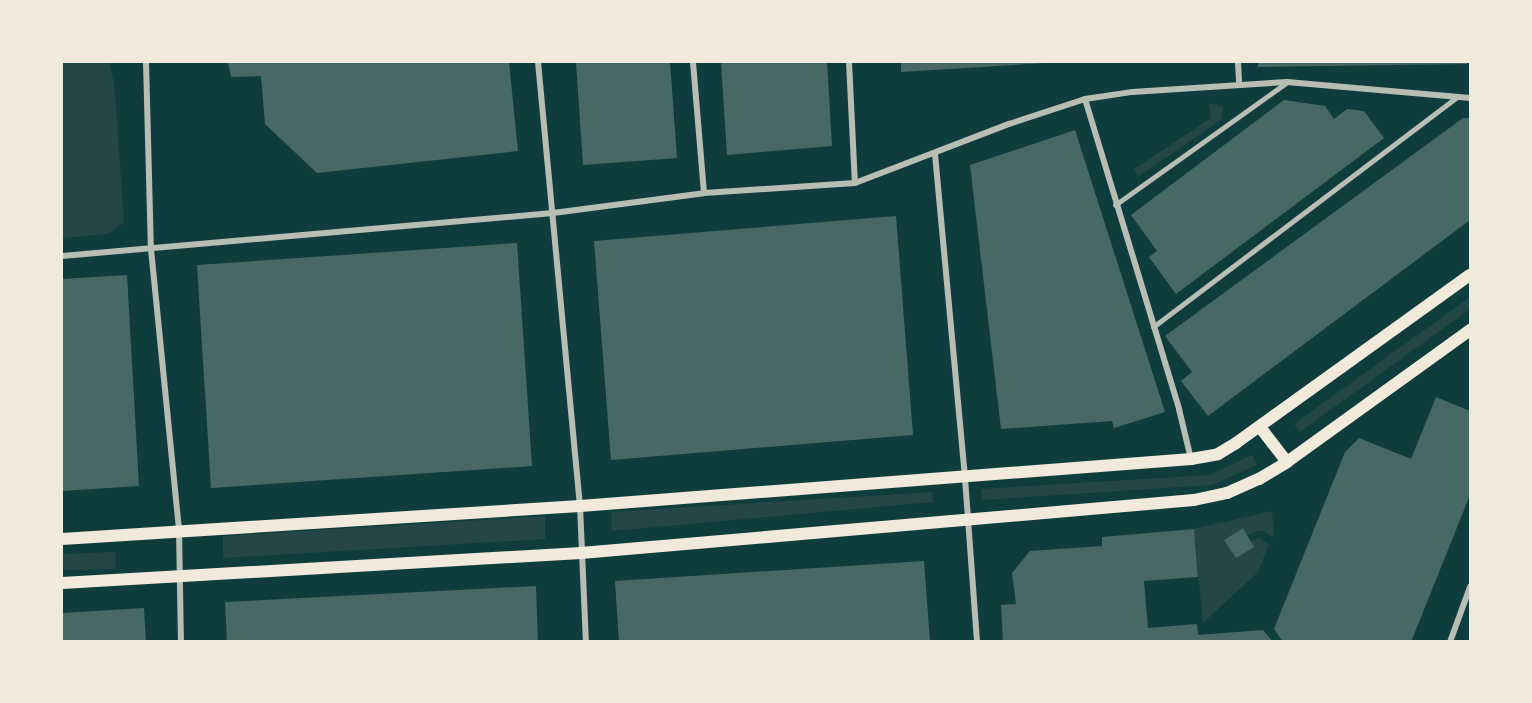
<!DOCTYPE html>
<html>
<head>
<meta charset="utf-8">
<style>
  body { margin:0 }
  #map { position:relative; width:1532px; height:703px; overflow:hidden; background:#0f3d3e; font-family:Lato,sans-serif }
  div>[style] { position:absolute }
  .green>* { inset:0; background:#244646 }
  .building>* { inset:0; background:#486865 }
  .service>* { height:4.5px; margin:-2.25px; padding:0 2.25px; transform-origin:2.25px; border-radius:2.25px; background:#b8beb3 }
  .minor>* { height:6px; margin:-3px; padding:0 3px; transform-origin:3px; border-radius:3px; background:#b8beb3 }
  .secondary>* { height:12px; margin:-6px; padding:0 6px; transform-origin:6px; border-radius:6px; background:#f1e9da }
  span { translate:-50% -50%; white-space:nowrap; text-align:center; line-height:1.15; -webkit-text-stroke:5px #f1e9da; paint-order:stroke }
  .frame { position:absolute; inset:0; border:63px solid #f1e9da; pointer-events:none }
</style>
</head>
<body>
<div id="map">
  <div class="green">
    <i style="clip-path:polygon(62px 62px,110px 62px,115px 91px,124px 222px,107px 234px,62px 238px)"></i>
    <i style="clip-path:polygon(1209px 103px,1223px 107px,1221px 120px,1138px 177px,1134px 169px,1211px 118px)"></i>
    <i style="clip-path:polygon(1470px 297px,1470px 309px,1300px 432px,1294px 424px)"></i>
    <i style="clip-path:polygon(1252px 455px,1257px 465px,1212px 485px,982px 500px,981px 489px,1210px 475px)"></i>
    <i style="clip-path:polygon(932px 492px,933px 502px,612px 531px,611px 512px)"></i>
    <i style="clip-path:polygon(1272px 511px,1274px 532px,1272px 537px,1264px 531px,1257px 531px,1247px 535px,1250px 541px,1259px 538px,1269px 544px,1258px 572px,1203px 623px,1194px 529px)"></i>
    <i style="clip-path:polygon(545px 516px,545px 539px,223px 558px,223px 536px)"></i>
    <i style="clip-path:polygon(115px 552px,116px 569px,62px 570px,62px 554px)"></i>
  </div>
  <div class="building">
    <i style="clip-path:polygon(228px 62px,509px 62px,518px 151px,317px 173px,265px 124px,261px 76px,231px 77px)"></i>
    <i style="clip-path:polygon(576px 62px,670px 62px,677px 158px,583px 165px)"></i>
    <i style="clip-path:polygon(721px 62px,827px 62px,832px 146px,727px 155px)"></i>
    <i style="clip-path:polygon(901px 62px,1044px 62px,1044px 63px,901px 72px)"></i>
    <i style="clip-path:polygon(1258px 62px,1467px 62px,1467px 64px,1258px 67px)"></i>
    <i style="clip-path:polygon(1284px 100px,1325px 106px,1334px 119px,1347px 109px,1364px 111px,1384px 138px,1176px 294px,1149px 257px,1157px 251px,1131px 215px)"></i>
    <i style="clip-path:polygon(1463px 118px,1470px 118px,1470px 220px,1208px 416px,1181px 381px,1192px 372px,1165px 336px)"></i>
    <i style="clip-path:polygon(1075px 130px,1165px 412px,1114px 428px,1112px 421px,1001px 429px,970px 165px)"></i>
    <i style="clip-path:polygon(896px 216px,913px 435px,611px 460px,594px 241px)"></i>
    <i style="clip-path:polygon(517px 243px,532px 466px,211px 488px,197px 265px)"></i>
    <i style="clip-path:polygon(127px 275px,139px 486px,62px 491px,62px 279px)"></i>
    <i style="clip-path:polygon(1436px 397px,1470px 411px,1470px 495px,1411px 642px,1283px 642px,1274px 629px,1345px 452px,1359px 438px,1411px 459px)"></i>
    <i style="clip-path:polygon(1243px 528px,1254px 547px,1236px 558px,1224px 540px)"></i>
    <i style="clip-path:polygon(1194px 529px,1198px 577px,1144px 581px,1148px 628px,1197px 624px,1198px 635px,1263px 630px,1273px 642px,1003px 642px,1001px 605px,1016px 604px,1012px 573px,1030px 551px,1102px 546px,1102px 537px)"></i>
    <i style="clip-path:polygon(924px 561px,930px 642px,619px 642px,615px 581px)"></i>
    <i style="clip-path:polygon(536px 586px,538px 642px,227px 642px,225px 602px)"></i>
    <i style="clip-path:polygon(144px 608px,146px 642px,62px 642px,62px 613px)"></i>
  </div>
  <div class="service">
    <i style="left:1115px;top:205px;width:210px;rotate:-35.5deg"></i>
    <i style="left:1153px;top:327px;width:381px;rotate:-37.1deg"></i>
  </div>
  <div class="minor">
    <i style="left:146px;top:62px;width:187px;rotate:88.5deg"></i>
    <i style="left:151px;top:249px;width:282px;rotate:84.3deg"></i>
    <i style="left:179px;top:530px;width:112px;rotate:89deg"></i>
    <i style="left:538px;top:62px;width:446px;rotate:84.6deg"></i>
    <i style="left:580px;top:506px;width:136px;rotate:87.5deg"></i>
    <i style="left:693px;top:62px;width:131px;rotate:85.2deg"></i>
    <i style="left:849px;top:62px;width:121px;rotate:87.2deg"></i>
    <i style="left:1238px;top:62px;width:22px;rotate:87deg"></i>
    <i style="left:1085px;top:99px;width:324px;rotate:73.1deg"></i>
    <i style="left:1179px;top:409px;width:51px;rotate:76.5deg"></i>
    <i style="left:935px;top:154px;width:325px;rotate:84.7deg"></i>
    <i style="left:965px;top:478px;width:164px;rotate:85.8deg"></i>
    <i style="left:62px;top:256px;width:493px;rotate:-5deg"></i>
    <i style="left:553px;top:213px;width:152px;rotate:-7.5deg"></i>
    <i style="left:704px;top:193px;width:151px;rotate:-3.8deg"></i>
    <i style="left:855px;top:183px;width:165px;rotate:-21deg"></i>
    <i style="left:1009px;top:124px;width:80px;rotate:-18.2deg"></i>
    <i style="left:1085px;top:99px;width:48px;rotate:-8.5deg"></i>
    <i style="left:1132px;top:92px;width:155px;rotate:-3.7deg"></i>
    <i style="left:1287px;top:82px;width:184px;rotate:5deg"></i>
    <i style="left:1450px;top:642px;width:59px;rotate:-70deg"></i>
  </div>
  <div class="secondary">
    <i style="left:1260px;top:427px;width:44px;rotate:52.4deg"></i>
    <i style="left:62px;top:539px;width:519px;rotate:-3.65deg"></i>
    <i style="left:580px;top:506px;width:613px;rotate:-4.4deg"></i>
    <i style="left:1191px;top:459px;width:27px;rotate:-10deg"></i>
    <i style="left:1218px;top:454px;width:21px;rotate:-31deg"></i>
    <i style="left:1236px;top:443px;width:288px;rotate:-35.7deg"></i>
    <i style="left:62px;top:583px;width:520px;rotate:-3.31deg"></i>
    <i style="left:581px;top:553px;width:615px;rotate:-4.94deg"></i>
    <i style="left:1194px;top:500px;width:34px;rotate:-12deg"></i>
    <i style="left:1227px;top:493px;width:35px;rotate:-24deg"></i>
    <i style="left:1259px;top:479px;width:33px;rotate:-31deg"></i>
    <i style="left:1287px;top:462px;width:226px;rotate:-35.8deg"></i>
  </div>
  <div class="frame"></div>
</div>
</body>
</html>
